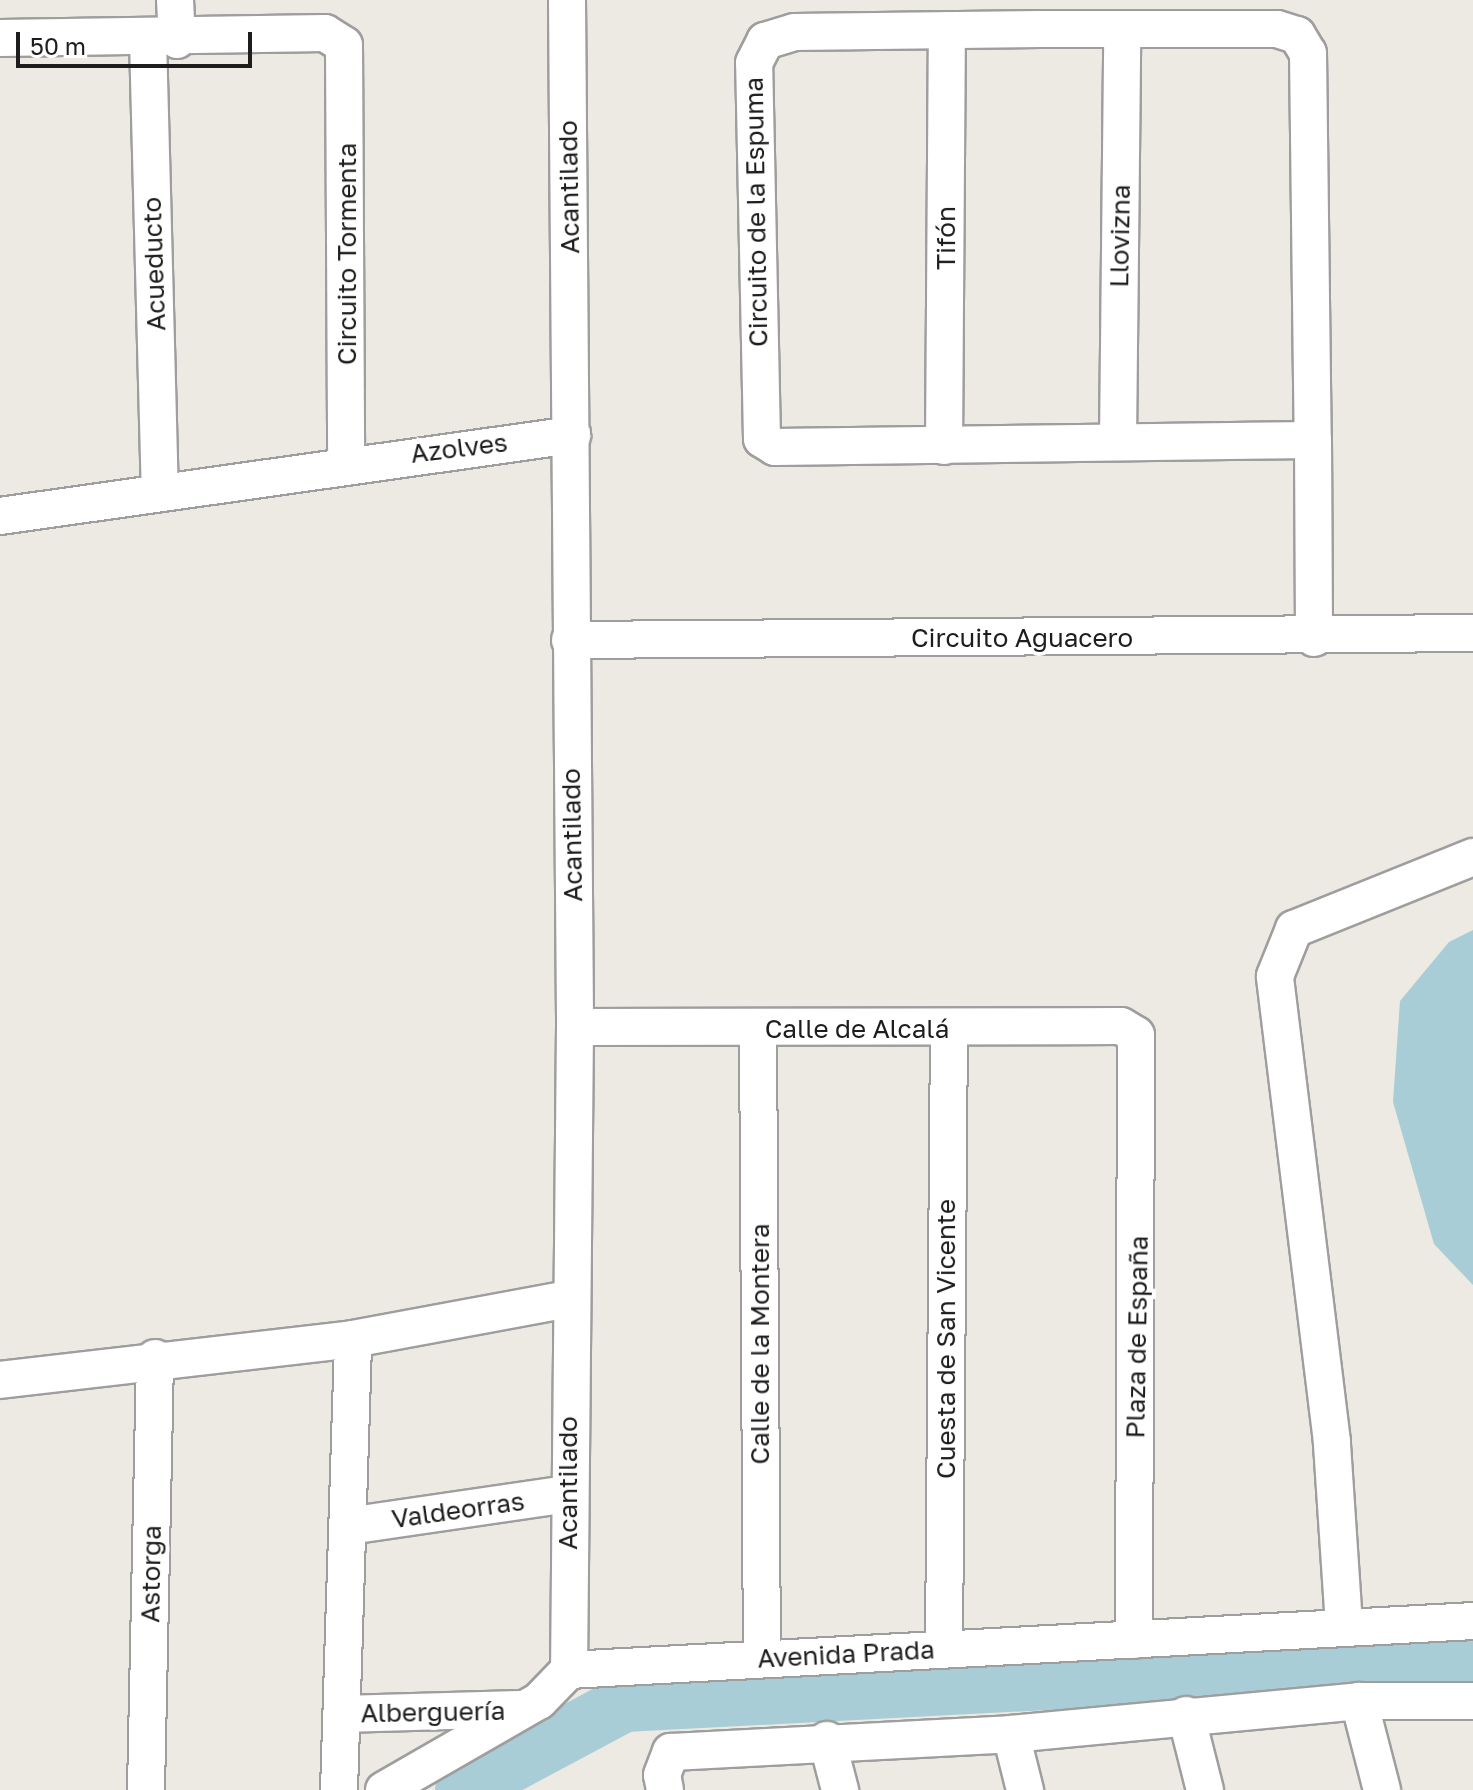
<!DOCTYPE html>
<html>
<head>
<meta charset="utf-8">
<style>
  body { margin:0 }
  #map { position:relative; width:1473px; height:1790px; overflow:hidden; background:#ede9e3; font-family:"Golos Text",sans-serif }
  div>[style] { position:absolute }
  .water>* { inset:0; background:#a8cdd7 }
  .river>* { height:56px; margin:-28px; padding:0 28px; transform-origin:28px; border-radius:28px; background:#a8cdd7 }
  .roads { filter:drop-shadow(2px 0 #9e9e9e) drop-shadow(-2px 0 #9e9e9e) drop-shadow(0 2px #9e9e9e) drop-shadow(0 -2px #9e9e9e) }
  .minor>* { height:36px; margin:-18px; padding:0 18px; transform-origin:18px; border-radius:18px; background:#fff }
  span { translate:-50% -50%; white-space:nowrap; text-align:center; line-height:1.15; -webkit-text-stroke:8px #fff; paint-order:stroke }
  .street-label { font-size:26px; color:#1d1d1d }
  .scale { position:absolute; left:16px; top:32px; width:236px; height:36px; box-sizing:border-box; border:4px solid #1d1d1d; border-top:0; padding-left:10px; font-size:24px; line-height:28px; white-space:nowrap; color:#1d1d1d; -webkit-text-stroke:6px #fff; paint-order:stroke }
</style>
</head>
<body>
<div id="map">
  <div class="water">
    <i style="clip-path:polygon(1473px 930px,1473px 1285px,1434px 1244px,1393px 1102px,1400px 1001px,1449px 942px)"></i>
  </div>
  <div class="river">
    <i style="left:463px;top:1790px;width:183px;rotate:-28.1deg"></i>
    <i style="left:624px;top:1704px;width:850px;rotate:-2.97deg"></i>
  </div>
  <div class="roads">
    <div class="minor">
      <i style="left:175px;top:0;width:40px;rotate:87.1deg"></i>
      <i style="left:567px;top:0;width:1027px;rotate:89.55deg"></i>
      <i style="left:575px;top:1027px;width:643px;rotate:90.53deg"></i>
      <i style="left:0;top:38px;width:325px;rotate:-0.9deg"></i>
      <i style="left:325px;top:33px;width:22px;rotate:32deg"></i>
      <i style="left:344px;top:45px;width:416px;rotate:89.7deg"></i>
      <i style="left:148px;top:39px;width:450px;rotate:88.5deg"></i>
      <i style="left:1313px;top:440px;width:538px;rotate:179.25deg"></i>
      <i style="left:775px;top:447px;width:15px;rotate:-148deg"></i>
      <i style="left:762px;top:439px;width:376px;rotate:-91.2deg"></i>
      <i style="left:754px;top:63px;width:25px;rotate:-63deg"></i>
      <i style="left:765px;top:41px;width:30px;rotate:-17deg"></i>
      <i style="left:794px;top:32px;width:246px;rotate:-0.7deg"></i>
      <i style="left:1040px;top:29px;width:237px"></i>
      <i style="left:1277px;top:29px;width:21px;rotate:17deg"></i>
      <i style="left:1297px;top:35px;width:21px;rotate:59deg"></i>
      <i style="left:1308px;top:53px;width:387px;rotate:89.3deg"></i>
      <i style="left:1313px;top:440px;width:198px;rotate:89.7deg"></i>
      <i style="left:1118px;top:442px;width:411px;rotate:-89.4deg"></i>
      <i style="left:944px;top:446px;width:416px;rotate:-89.6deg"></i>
      <i style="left:0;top:516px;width:578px;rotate:-8.06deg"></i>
      <i style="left:570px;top:640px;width:903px;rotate:-0.44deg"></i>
      <i style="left:575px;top:1027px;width:546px;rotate:-0.1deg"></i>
      <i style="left:1121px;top:1026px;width:17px;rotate:31deg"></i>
      <i style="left:1136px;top:1035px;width:605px;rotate:90.19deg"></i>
      <i style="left:758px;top:1029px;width:630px;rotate:89.64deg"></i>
      <i style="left:0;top:1380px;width:355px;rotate:-6.6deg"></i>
      <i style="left:353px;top:1339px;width:219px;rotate:-10.5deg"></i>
      <i style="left:348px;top:1526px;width:222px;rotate:-8.3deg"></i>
      <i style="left:1344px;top:1625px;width:183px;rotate:-93.8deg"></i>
      <i style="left:1332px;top:1442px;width:469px;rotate:-97deg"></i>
      <i style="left:1275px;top:976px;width:51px;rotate:-68deg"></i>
      <i style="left:1294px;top:929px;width:193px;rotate:-21.9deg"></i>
      <i style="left:944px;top:1648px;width:619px;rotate:-89.54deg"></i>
      <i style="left:1359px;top:1701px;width:92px;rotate:75.5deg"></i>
      <i style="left:342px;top:1714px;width:177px;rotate:-1.6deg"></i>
      <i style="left:1186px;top:1715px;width:77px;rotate:75.8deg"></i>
      <i style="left:1011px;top:1734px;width:58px;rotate:76deg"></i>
      <i style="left:827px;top:1740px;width:52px;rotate:75.4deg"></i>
      <i style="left:146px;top:1790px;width:432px;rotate:-88.8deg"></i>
      <i style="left:339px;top:1790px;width:451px;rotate:-88.2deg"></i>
      <i style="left:384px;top:1790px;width:179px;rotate:-29.9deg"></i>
      <i style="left:539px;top:1701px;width:43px;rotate:-45.9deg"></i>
      <i style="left:569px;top:1670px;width:905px;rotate:-3.1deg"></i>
      <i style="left:665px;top:1790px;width:15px;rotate:-101deg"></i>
      <i style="left:662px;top:1775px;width:25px;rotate:-69deg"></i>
      <i style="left:671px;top:1752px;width:340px;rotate:-3deg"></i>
      <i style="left:1011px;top:1734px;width:350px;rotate:-5.4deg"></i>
      <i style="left:1359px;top:1701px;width:114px"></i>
    </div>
  </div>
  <div class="street-label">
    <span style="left:569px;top:187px;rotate:-91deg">Acantilado</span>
    <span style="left:756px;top:212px;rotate:-91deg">Circuito de la Espuma</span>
    <span style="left:1120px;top:236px;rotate:-89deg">Llovizna</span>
    <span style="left:946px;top:238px;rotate:-90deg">Tifón</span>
    <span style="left:347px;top:254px;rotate:-90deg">Circuito Tormenta</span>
    <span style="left:154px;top:264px;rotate:-92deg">Acueducto</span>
    <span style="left:459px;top:448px;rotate:-7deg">Azolves</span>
    <span style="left:1022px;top:638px">Circuito Aguacero</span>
    <span style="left:572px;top:835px;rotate:-91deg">Acantilado</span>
    <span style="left:857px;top:1029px">Calle de Alcalá</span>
    <span style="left:1137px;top:1337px;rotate:-89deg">Plaza de España</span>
    <span style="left:946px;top:1339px;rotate:-90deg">Cuesta de San Vicente</span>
    <span style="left:760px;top:1344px;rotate:-90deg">Calle de la Montera</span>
    <span style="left:568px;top:1483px;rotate:-90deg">Acantilado</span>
    <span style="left:458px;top:1510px;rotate:-8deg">Valdeorras</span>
    <span style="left:151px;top:1574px;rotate:-89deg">Astorga</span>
    <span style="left:846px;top:1654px;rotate:-3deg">Avenida Prada</span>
    <span style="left:433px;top:1712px;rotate:-1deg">Alberguería</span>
  </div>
  <div class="scale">50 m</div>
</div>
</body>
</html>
